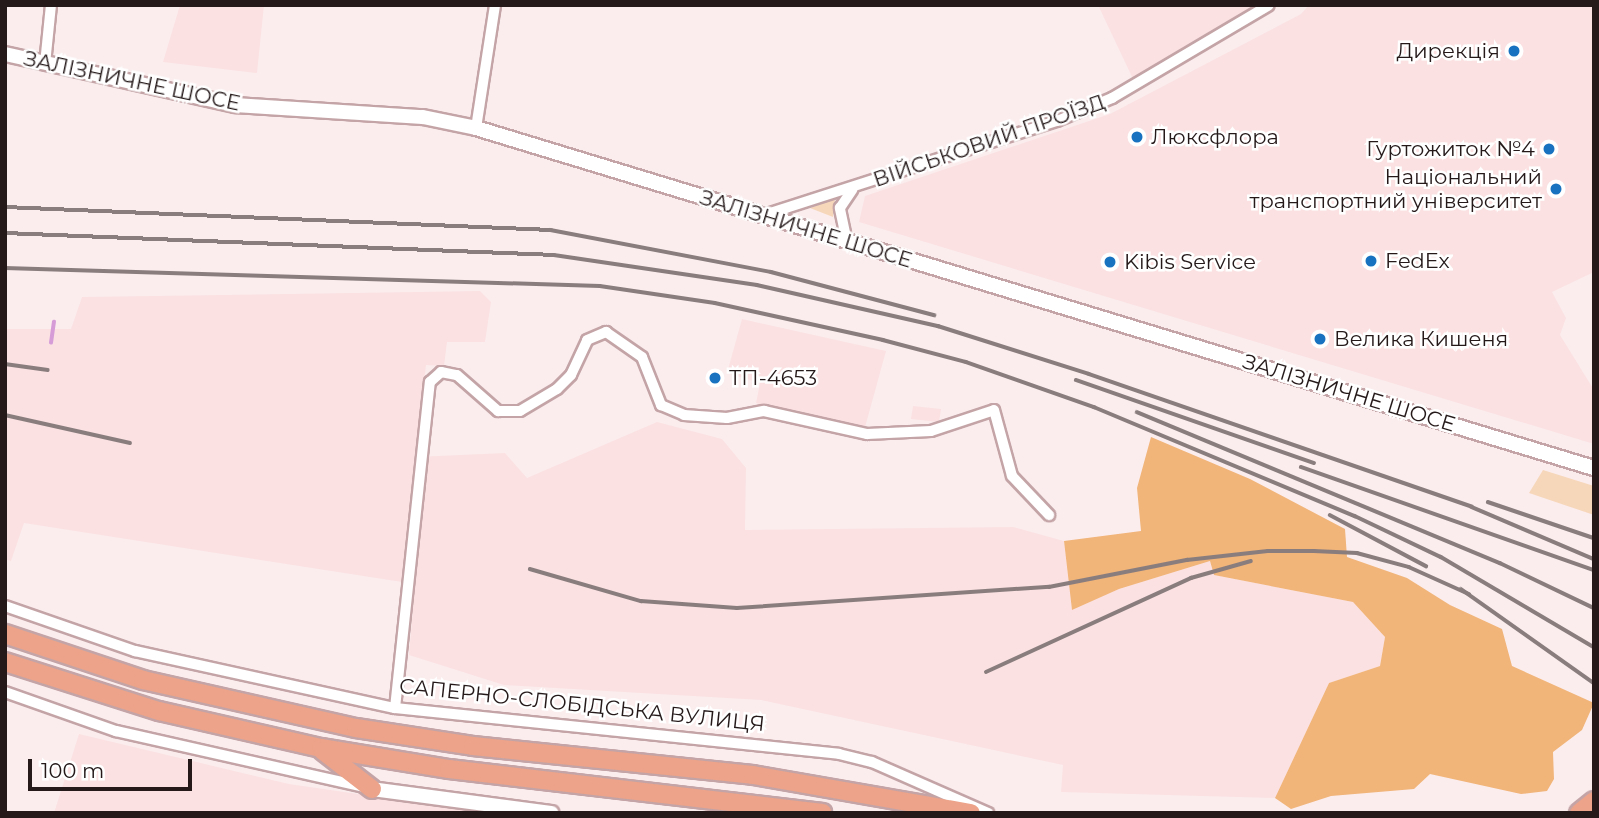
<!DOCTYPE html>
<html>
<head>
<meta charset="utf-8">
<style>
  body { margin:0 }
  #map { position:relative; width:1599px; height:818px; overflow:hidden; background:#fbedee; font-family:Montserrat,sans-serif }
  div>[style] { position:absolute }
  .built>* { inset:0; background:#fbe1e2 }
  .green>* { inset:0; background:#f7d7ba }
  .forest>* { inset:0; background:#f1b479 }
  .stream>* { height:3.5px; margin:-1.75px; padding:0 1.75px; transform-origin:1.75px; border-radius:1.75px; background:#d59cd8 }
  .roads { filter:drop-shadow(2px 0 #c4a4a6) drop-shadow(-2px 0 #c4a4a6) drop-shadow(0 2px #c4a4a6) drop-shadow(0 -2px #c4a4a6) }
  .minor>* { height:10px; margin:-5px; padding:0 5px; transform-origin:5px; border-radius:5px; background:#fff }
  .tertiary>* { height:14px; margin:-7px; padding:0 7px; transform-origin:7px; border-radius:7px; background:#fff }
  .primary>* { height:18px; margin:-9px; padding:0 9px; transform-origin:9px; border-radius:9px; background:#eca389 }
  .rail>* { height:3.5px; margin:-1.75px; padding:0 1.75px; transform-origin:1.75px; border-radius:1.75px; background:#8a7d7e }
  .dots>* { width:19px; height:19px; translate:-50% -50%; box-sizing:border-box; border:4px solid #fff; border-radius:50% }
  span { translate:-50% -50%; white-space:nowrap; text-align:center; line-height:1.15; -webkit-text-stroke:5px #fff; paint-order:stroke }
  .poi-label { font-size:21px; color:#25191a }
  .right { translate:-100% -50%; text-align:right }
  .left { translate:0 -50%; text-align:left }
  .street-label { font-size:21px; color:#25191a }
  .frame { position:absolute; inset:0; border:7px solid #25191a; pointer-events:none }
  .scale { position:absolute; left:28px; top:759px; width:164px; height:32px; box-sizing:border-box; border:4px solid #25191a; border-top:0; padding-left:9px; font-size:21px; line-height:24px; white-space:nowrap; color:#25191a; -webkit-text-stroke:5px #fff; paint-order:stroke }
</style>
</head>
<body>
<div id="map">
  <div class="built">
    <i style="clip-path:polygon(180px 5px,264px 5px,257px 73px,163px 62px)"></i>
    <i style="clip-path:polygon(1098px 5px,1252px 5px,1252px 9px,1133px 79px)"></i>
    <i style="clip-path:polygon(1309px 5px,1594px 5px,1594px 272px,1552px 292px,1566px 318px,1560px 335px,1594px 390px,1594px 444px,859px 222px,865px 196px,1110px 114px,1301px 14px)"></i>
    <i style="clip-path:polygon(480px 291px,491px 302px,485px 342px,447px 342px,444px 366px,426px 365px,415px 457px,505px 453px,527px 478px,657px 422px,722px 439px,746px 468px,745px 530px,1013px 527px,1064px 541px,1072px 610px,1119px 589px,1210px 561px,1214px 575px,1353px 602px,1385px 637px,1380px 666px,1329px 683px,1275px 798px,1061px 792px,1063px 765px,761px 700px,504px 685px,409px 655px,415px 584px,24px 523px,11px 561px,5px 559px,5px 329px,71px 329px,82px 297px)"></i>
    <i style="clip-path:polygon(742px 319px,886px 351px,864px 431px,756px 403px,760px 383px,727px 373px)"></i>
    <i style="clip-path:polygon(913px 406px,941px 409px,939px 422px,911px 419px)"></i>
    <i style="clip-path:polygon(79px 734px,289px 784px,489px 813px,54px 813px)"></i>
  </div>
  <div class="green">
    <i style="clip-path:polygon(835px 199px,833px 217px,810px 208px)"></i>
    <i style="clip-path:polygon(1543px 470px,1594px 486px,1594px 515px,1529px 493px)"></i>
  </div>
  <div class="forest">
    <i style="clip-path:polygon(1151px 437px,1250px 479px,1345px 529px,1347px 557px,1407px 578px,1450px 605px,1502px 629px,1512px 666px,1594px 703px,1582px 730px,1553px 752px,1554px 779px,1547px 791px,1521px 794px,1430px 774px,1414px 789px,1331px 796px,1291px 809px,1275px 798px,1329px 683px,1380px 666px,1385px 637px,1353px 602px,1214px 575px,1210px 561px,1119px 589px,1072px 610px,1064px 541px,1141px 531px,1137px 488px)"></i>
  </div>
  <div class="stream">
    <i style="left:51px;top:343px;width:21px;rotate:-82deg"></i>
  </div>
  <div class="roads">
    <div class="minor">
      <i style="left:45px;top:64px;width:59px;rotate:-84.2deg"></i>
      <i style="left:476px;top:128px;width:124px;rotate:-81.2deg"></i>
      <i style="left:764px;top:215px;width:308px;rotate:-17.8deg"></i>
      <i style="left:1057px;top:121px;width:60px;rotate:-22.7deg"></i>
      <i style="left:1112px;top:98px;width:182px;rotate:-30.6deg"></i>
      <i style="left:847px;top:242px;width:35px;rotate:-102deg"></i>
      <i style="left:840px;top:208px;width:22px;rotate:-56deg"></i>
      <i style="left:5px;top:606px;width:138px;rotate:19.1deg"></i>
      <i style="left:135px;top:651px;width:266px;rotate:12.4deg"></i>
      <i style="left:395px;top:708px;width:446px;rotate:5.9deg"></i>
      <i style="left:839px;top:754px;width:34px;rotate:14deg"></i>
      <i style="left:872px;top:762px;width:127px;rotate:23.7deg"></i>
      <i style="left:5px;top:692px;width:118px;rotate:19.4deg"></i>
      <i style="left:116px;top:731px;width:254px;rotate:12.7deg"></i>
      <i style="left:395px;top:708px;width:328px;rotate:-83.9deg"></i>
      <i style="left:430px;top:382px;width:15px;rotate:-42deg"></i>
      <i style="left:441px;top:372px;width:16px;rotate:11deg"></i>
      <i style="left:457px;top:375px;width:55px;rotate:41.3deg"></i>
      <i style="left:498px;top:411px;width:22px"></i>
      <i style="left:520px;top:411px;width:43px;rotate:-30.7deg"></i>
      <i style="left:557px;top:389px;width:20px;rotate:-45deg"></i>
      <i style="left:571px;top:375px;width:38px;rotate:-65deg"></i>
      <i style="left:587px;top:340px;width:21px;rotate:-23deg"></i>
      <i style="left:606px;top:332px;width:44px;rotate:34.8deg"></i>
      <i style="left:642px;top:357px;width:52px;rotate:68.4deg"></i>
      <i style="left:661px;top:405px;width:25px;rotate:23deg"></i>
      <i style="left:684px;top:415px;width:43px;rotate:4deg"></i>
      <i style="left:727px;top:418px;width:38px;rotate:-11deg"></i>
      <i style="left:764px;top:411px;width:106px;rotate:12.6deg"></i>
      <i style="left:867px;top:434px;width:64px;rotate:-2.7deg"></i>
      <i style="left:931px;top:431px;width:66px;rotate:-18.4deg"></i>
      <i style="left:994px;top:410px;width:68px;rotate:74.7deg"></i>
      <i style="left:1012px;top:476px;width:54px;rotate:46.5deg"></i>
    </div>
    <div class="tertiary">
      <i style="left:5px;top:54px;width:236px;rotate:12.5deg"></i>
      <i style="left:235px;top:105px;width:188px;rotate:3.7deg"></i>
      <i style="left:423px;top:117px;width:54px;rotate:11.7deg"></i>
      <i style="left:476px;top:128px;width:1169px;rotate:16.92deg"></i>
      <i style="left:372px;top:789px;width:181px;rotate:7.6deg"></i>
    </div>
    <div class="primary">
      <i style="left:5px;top:634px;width:145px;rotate:18.4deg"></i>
      <i style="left:143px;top:680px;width:218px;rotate:12.7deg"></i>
      <i style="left:356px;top:728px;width:118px;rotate:8.7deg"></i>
      <i style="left:473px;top:746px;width:281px;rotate:5.9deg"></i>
      <i style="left:753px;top:775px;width:221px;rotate:9.9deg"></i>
      <i style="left:5px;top:662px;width:162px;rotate:17.7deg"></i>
      <i style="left:159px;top:711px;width:166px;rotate:12.9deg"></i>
      <i style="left:321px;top:748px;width:130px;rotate:9.3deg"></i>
      <i style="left:449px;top:769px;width:376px;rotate:6.7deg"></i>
      <i style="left:323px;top:751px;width:62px;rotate:37.8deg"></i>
      <i style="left:1579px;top:813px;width:19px;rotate:-39deg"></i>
    </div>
  </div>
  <div class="rail">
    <i style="left:5px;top:207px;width:546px;rotate:2.41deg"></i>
    <i style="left:551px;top:230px;width:224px;rotate:10.8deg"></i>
    <i style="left:771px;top:272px;width:169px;rotate:14.8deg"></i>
    <i style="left:5px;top:233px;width:549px;rotate:2.29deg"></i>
    <i style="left:554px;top:255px;width:205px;rotate:8.4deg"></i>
    <i style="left:757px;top:285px;width:186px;rotate:12.8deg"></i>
    <i style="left:938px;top:326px;width:158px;rotate:17.6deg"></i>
    <i style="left:1089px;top:374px;width:405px;rotate:19.1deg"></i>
    <i style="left:1472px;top:507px;width:133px;rotate:23.1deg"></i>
    <i style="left:5px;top:268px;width:595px;rotate:1.73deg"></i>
    <i style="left:600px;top:286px;width:116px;rotate:8.4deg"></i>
    <i style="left:715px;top:303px;width:172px;rotate:12.4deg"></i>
    <i style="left:883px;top:340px;width:86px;rotate:14.8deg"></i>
    <i style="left:966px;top:362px;width:136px;rotate:19.4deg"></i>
    <i style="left:1094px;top:407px;width:283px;rotate:22.7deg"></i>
    <i style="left:1355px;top:516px;width:95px;rotate:25.5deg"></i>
    <i style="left:1441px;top:557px;width:178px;rotate:30.5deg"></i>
    <i style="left:5px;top:364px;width:43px;rotate:7.9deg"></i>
    <i style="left:1076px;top:380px;width:252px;rotate:19.2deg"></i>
    <i style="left:1137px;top:412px;width:393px;rotate:22.6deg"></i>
    <i style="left:1500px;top:563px;width:104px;rotate:25.6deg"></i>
    <i style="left:5px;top:415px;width:128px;rotate:12.6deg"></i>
    <i style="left:1301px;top:467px;width:311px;rotate:19.4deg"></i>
    <i style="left:1488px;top:502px;width:112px;rotate:18.8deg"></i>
    <i style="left:1330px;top:515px;width:109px;rotate:28deg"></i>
    <i style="left:530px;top:569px;width:116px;rotate:16.1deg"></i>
    <i style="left:641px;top:601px;width:96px;rotate:4.2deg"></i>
    <i style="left:737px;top:608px;width:313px;rotate:-3.9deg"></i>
    <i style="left:1049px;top:587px;width:141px;rotate:-11.1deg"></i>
    <i style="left:1187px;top:560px;width:81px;rotate:-6.3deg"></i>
    <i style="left:1268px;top:551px;width:46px"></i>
    <i style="left:1314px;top:551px;width:43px;rotate:2.7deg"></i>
    <i style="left:1357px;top:553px;width:54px;rotate:15.1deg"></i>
    <i style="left:1409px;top:567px;width:66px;rotate:24.2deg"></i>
    <i style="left:1461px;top:589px;width:163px;rotate:35.3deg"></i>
    <i style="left:986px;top:672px;width:226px;rotate:-24.6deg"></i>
    <i style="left:1191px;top:578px;width:62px;rotate:-15.8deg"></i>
  </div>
  <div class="dots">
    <i style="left:1514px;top:51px;background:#1872bf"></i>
    <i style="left:1137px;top:137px;background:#1872bf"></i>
    <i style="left:1549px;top:149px;background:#1872bf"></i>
    <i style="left:1556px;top:189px;background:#1872bf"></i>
    <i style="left:1371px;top:261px;background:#1872bf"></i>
    <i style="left:1110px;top:262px;background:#1872bf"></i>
    <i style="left:1320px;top:339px;background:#1872bf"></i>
    <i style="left:715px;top:378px;background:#1872bf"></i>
  </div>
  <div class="poi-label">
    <span class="right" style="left:1500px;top:51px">Дирекція</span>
    <span class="left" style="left:1151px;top:137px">Люксфлора</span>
    <span class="right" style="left:1535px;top:149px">Гуртожиток №4</span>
    <span class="right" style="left:1542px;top:189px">Національний<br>транспортний університет</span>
    <span class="left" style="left:1385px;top:261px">FedEx</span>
    <span class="left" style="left:1124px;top:262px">Kibis Service</span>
    <span class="left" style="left:1334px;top:339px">Велика Кишеня</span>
    <span class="left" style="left:729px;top:378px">ТП-4653</span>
  </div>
  <div class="street-label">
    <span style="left:132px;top:81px;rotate:12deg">ЗАЛІЗНИЧНЕ ШОСЕ</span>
    <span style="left:989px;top:141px;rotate:-19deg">ВІЙСЬКОВИЙ ПРОЇЗД</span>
    <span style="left:806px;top:229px;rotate:17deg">ЗАЛІЗНИЧНЕ ШОСЕ</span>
    <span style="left:1349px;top:393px;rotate:17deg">ЗАЛІЗНИЧНЕ ШОСЕ</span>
    <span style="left:582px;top:705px;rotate:6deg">САПЕРНО-СЛОБІДСЬКА ВУЛИЦЯ</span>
  </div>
  <div class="frame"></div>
  <div class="scale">100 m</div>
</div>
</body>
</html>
